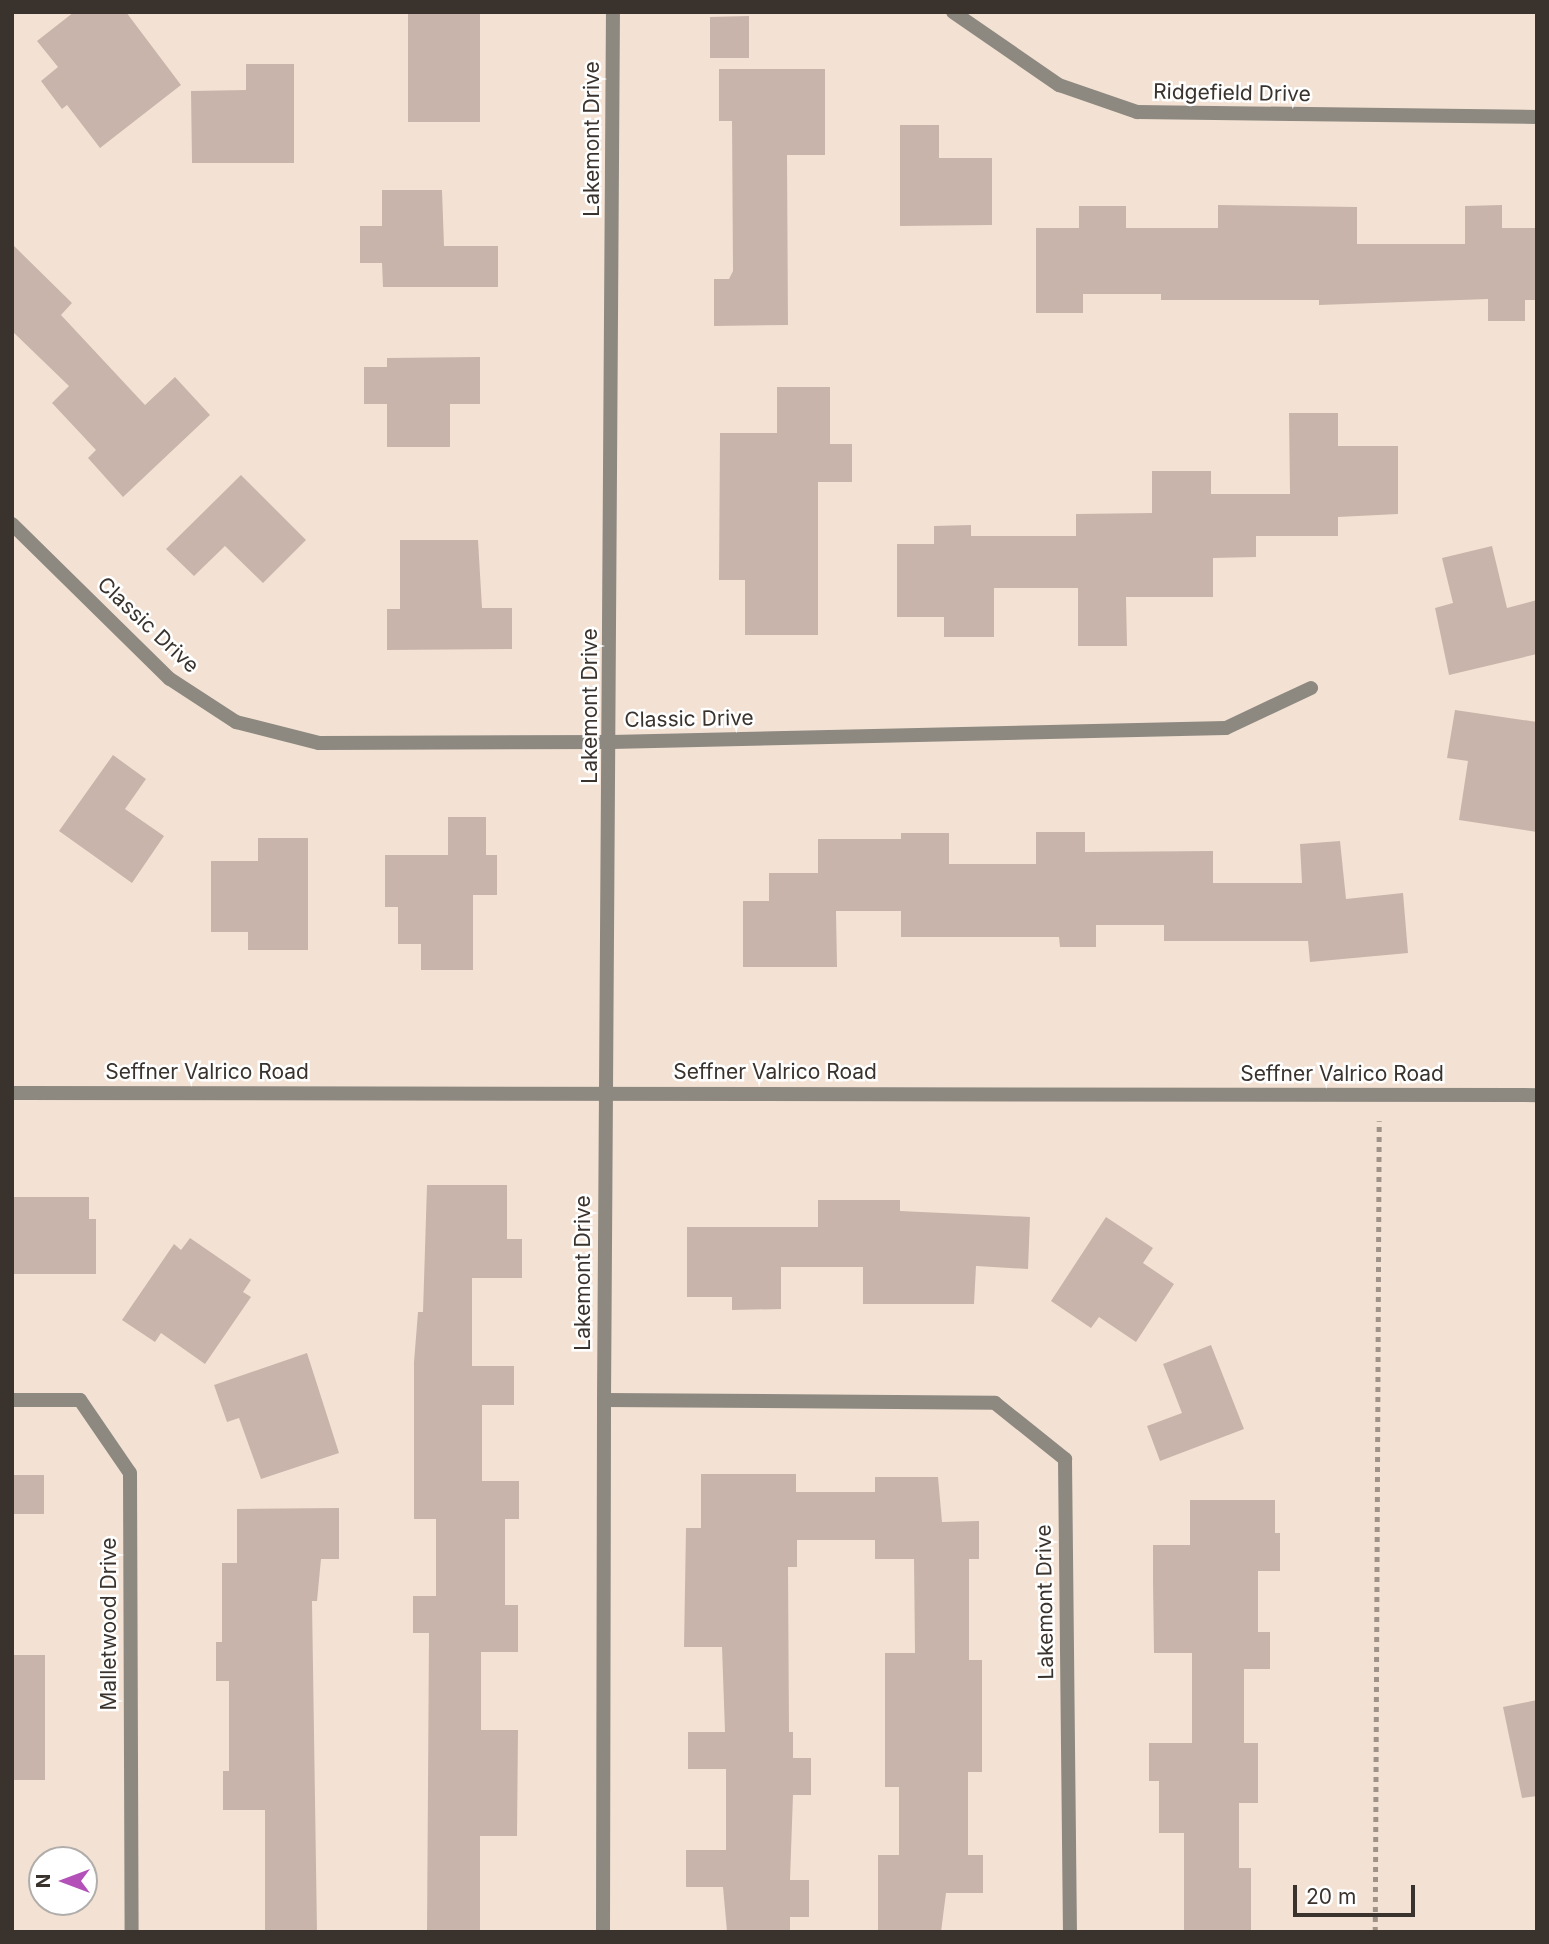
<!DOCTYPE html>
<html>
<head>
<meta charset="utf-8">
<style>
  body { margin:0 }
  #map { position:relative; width:1549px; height:1944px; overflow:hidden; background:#f3e2d3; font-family:Inter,sans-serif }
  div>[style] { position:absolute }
  .building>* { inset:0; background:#c9b4ab }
  .path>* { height:4.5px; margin-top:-2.25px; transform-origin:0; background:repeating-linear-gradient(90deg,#9f9288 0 5px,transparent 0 10px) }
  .minor>* { height:14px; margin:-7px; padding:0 7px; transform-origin:7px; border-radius:7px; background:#8d8981 }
  .tertiary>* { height:14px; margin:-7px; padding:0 7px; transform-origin:7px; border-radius:7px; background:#8d8981 }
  span { translate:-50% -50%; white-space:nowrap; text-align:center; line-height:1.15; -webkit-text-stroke:5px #fff; paint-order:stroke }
  .street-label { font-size:21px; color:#3a332d }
  .frame { position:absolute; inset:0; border:14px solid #3a332d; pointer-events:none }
  .north { position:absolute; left:28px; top:1846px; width:70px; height:70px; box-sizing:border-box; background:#fff; border:2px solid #b0adab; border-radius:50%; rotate:270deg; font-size:19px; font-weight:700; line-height:28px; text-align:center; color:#3a332d }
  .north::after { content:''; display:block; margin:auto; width:24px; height:32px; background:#b351b9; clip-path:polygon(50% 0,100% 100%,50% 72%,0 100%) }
  .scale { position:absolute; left:1293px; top:1885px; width:122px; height:32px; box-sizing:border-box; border:4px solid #3a332d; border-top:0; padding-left:9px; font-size:21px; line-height:24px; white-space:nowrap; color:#3a332d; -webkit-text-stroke:5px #fff; paint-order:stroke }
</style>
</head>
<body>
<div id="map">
  <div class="building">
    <i style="clip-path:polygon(74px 12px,126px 12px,181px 85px,100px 148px,67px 105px,62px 109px,41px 81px,58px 67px,37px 41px)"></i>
    <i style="clip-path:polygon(408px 12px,480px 12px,480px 122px,408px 122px)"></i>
    <i style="clip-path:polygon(749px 16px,749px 58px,710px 58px,710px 17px)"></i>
    <i style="clip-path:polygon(246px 64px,294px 64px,294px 163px,192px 163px,191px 91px,246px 90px)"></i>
    <i style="clip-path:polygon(719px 69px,825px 69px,825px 155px,787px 155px,788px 325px,714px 326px,714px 279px,729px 279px,733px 271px,732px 121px,719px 121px)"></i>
    <i style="clip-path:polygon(900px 125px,939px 125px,939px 158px,992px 158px,992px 225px,900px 226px)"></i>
    <i style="clip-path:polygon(382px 190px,442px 190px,444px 246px,498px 246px,498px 287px,383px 287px,382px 263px,360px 263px,360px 226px,382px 226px)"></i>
    <i style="clip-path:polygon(1218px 205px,1357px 207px,1357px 244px,1465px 244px,1465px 206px,1502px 205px,1502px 228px,1537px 228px,1537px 300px,1525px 300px,1525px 321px,1488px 321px,1488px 299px,1319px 305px,1319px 300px,1161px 300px,1161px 294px,1083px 294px,1083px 313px,1036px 313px,1036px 228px,1079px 228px,1079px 206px,1126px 206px,1126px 228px,1218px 228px)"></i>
    <i style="clip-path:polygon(12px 244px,72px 303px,61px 315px,145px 405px,175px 377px,210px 415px,123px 497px,88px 458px,96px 450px,52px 403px,69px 386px,12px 331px)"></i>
    <i style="clip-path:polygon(480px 357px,480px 404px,450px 404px,450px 447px,387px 447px,387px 404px,364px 404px,364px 367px,387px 367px,387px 358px)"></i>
    <i style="clip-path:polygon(777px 387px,830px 387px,830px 444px,852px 444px,852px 482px,818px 482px,818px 635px,745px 635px,745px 580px,719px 580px,720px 433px,777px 433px)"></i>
    <i style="clip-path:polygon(1289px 413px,1338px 413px,1338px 446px,1398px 446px,1398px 514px,1338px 517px,1338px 536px,1256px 536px,1256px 557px,1213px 558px,1213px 597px,1126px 597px,1127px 646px,1078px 646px,1078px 588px,994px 588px,994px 637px,944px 637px,944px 617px,897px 617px,897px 544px,934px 544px,934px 526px,971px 525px,971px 536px,1076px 536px,1076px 514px,1152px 513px,1152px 471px,1211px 471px,1211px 494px,1290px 494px)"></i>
    <i style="clip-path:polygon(241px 475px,306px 540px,263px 583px,225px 546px,194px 576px,166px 549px)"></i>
    <i style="clip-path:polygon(400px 540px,478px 540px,482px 608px,512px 608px,512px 649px,387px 650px,387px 609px,400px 609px)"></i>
    <i style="clip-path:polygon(1492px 546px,1507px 608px,1537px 600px,1537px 654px,1449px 675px,1435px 608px,1453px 603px,1442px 558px)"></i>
    <i style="clip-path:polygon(1455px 710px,1537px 722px,1537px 832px,1459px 820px,1468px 761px,1447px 758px)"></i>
    <i style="clip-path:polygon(113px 755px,146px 779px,125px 809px,164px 836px,132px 883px,59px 831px)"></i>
    <i style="clip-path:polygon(448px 817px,486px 817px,486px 855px,497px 855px,497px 895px,473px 895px,473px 970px,421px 970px,421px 944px,398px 944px,398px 907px,385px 907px,385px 855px,448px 855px)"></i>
    <i style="clip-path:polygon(1036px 832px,1085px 832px,1085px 852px,1213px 851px,1213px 883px,1302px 883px,1300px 844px,1340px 841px,1346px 899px,1403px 893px,1408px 953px,1310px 962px,1308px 941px,1164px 941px,1164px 925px,1096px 925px,1096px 947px,1060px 947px,1059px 937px,901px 937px,901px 911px,836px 911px,837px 967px,743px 967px,743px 901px,769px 901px,769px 873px,818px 873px,818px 839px,901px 839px,901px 833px,949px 833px,949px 864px,1036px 864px)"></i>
    <i style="clip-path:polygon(258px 838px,308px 838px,308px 950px,248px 950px,248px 932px,211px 932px,211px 861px,258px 861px)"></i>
    <i style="clip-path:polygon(427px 1185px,507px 1185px,507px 1239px,522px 1239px,522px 1278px,472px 1278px,472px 1366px,514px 1366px,514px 1405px,482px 1405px,482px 1481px,519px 1481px,519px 1519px,505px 1519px,505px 1605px,518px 1605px,518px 1652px,481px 1652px,481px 1730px,518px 1730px,517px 1836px,480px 1836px,480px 1932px,427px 1932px,429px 1633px,413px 1633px,413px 1596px,436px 1596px,436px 1519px,414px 1519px,414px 1362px,418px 1312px,423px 1312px)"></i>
    <i style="clip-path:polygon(12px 1197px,89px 1197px,89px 1219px,96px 1219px,96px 1274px,12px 1274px)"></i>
    <i style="clip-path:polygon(818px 1200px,900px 1200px,900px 1211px,1030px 1217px,1028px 1269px,976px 1266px,974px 1304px,863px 1304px,863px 1267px,781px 1267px,781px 1309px,732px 1310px,732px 1297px,687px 1297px,687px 1227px,818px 1227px)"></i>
    <i style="clip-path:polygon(1106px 1217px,1153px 1248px,1143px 1263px,1174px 1284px,1136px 1342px,1099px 1317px,1091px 1328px,1051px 1301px)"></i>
    <i style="clip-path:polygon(190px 1238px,251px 1280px,243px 1292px,251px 1297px,205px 1364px,161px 1333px,155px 1342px,122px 1320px,174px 1244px,181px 1250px)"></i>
    <i style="clip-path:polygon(1211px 1345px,1244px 1429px,1160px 1461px,1147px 1426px,1182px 1413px,1163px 1364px)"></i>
    <i style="clip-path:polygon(307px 1353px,339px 1453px,261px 1479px,239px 1418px,227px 1422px,214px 1385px)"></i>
    <i style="clip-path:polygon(701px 1474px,796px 1474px,796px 1492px,875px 1492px,875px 1477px,938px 1477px,942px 1522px,979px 1521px,979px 1559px,969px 1559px,969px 1660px,982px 1660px,982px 1772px,968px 1772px,968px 1855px,983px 1855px,983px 1893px,946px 1893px,941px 1932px,878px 1932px,878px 1855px,899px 1855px,899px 1787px,885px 1787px,885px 1653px,915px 1653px,914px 1559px,875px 1559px,875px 1540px,797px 1540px,797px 1567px,788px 1567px,789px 1732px,793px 1732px,793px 1758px,811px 1758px,811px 1795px,793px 1795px,790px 1880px,809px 1880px,809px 1917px,790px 1917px,790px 1932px,727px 1932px,723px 1887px,686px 1887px,686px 1850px,726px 1850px,726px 1769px,688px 1769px,688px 1732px,725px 1732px,722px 1647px,684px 1647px,686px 1528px,701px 1528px)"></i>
    <i style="clip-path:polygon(12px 1475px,44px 1475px,44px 1514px,12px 1514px)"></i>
    <i style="clip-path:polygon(1190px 1500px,1275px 1500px,1275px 1533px,1280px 1533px,1280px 1571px,1258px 1571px,1258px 1632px,1270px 1632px,1270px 1669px,1244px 1669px,1244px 1743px,1258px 1743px,1258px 1803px,1239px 1803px,1239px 1868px,1251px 1868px,1251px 1932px,1184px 1932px,1184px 1833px,1159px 1833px,1159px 1781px,1149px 1781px,1149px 1743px,1192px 1743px,1192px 1653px,1154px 1653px,1153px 1582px,1153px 1545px,1190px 1545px)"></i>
    <i style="clip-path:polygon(339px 1508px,339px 1559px,321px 1559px,317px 1601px,312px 1601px,317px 1932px,265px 1932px,265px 1810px,223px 1810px,223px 1771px,229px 1771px,229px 1681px,216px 1681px,216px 1642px,222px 1642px,222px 1563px,237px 1563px,237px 1509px)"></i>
    <i style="clip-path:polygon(12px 1655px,45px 1655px,45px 1780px,12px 1780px)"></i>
    <i style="clip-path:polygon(1537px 1700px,1537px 1796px,1522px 1798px,1503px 1707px)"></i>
  </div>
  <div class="path">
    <i style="left:1375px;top:1932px;width:811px;rotate:-89.72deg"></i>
  </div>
  <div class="minor">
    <i style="left:953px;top:12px;width:129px;rotate:34.6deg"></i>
    <i style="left:1059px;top:85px;width:83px;rotate:19.1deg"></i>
    <i style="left:1137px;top:112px;width:400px;rotate:0.7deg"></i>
    <i style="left:12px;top:524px;width:221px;rotate:44.5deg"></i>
    <i style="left:170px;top:679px;width:79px;rotate:33.1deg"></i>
    <i style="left:236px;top:722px;width:86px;rotate:14.2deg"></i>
    <i style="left:319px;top:743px;width:292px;rotate:-0.2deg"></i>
    <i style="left:611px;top:742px;width:615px;rotate:-1.3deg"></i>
    <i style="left:1226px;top:728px;width:94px;rotate:-25.2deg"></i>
    <i style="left:12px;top:1400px;width:68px"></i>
    <i style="left:80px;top:1400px;width:88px;rotate:55.6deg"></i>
    <i style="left:130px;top:1473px;width:459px;rotate:89.8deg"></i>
    <i style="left:604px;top:1400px;width:1388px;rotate:-89.63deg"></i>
    <i style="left:603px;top:1932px;width:532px;rotate:-89.89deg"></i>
    <i style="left:604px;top:1400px;width:391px;rotate:0.4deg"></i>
    <i style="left:995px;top:1403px;width:90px;rotate:38.7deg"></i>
    <i style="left:1065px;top:1459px;width:473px;rotate:89.4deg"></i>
  </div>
  <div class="tertiary">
    <i style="left:12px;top:1093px;width:1525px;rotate:0.08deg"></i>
  </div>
  <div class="street-label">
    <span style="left:1232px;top:93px;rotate:1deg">Ridgefield Drive</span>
    <span style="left:592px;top:139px;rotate:-90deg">Lakemont Drive</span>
    <span style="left:148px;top:625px;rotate:43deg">Classic Drive</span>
    <span style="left:590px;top:706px;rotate:-90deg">Lakemont Drive</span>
    <span style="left:689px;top:719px;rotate:-1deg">Classic Drive</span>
    <span style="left:207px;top:1072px">Seffner Valrico Road</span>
    <span style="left:775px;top:1072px">Seffner Valrico Road</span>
    <span style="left:1342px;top:1074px">Seffner Valrico Road</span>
    <span style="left:583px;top:1273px;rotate:-90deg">Lakemont Drive</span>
    <span style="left:1045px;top:1602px;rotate:-91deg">Lakemont Drive</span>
    <span style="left:109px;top:1624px;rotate:-90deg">Malletwood Drive</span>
  </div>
  <div class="frame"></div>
  <div class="north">N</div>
  <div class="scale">20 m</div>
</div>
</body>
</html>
